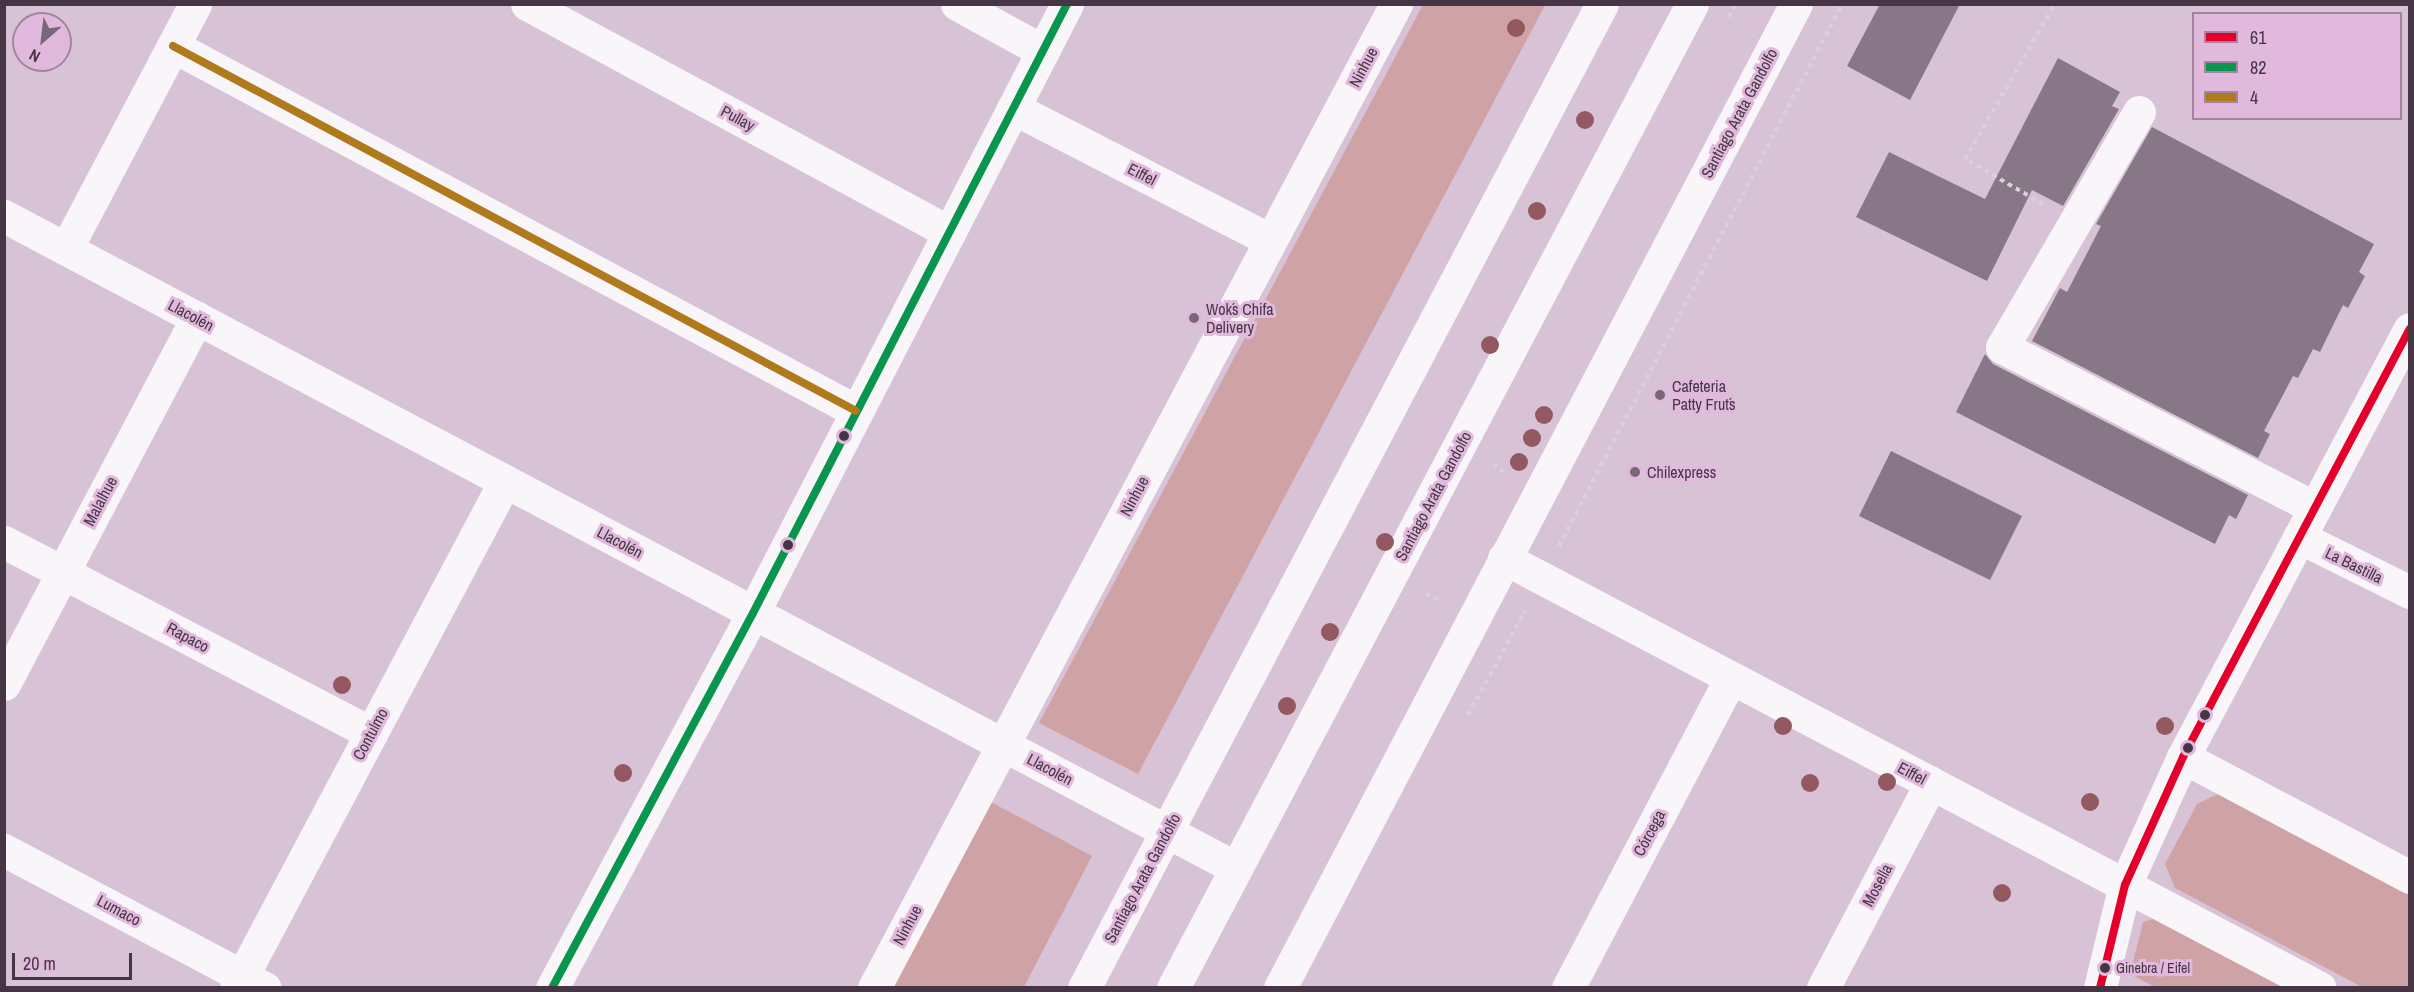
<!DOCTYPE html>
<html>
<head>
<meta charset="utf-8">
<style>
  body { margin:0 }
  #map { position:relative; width:2414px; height:992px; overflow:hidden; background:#d8c2d6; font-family:"Archivo Narrow",sans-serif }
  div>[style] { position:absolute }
  .green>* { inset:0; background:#cfa3a6 }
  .building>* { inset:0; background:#887887 }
  .path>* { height:4px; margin-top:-2px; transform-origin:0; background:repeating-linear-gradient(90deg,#dad2d9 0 4.5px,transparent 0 9px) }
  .street>* { height:33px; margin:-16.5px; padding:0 16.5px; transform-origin:16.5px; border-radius:16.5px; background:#f9f6f9 }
  .secondary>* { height:33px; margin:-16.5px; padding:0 16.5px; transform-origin:16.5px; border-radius:16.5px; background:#f9f6f9 }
  .primary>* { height:33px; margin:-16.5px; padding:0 16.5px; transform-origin:16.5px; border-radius:16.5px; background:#f9f6f9 }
  .bus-1>* { height:8px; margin:-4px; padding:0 4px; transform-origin:4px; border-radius:4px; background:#e4002b }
  .bus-2>* { height:8px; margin:-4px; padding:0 4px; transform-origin:4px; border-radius:4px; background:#0a954f }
  .bus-3>* { height:8px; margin:-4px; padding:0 4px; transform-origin:4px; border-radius:4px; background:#b0791c }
  .trees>* { width:18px; height:18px; margin:-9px; border-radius:50%; background:#945861 }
  .dots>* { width:16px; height:16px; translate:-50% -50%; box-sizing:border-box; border:3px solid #e1b9dd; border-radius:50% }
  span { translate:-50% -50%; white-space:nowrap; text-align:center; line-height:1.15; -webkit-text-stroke:6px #e1b9dd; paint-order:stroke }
  .bus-label { font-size:14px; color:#463645 }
  .left { translate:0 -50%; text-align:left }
  .street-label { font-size:16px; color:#463645 }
  .poi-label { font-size:16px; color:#463645 }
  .frame { position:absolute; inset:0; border:6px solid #463645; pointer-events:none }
  .legend { position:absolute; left:2192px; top:12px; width:210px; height:108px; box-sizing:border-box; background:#e1b9dd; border:2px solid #a385a0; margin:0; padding:8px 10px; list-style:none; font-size:18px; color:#463645 }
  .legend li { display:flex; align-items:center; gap:12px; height:30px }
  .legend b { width:30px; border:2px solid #a385a0 }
  .north { position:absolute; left:12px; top:12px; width:60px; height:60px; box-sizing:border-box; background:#e1b9dd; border:2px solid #a385a0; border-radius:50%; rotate:208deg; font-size:16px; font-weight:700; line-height:24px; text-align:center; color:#463645 }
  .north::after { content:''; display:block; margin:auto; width:21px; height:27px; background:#796778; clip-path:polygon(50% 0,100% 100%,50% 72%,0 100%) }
  .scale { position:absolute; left:12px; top:953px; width:120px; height:27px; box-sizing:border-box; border:3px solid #463645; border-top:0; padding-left:8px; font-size:18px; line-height:21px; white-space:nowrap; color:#463645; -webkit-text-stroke:4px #e1b9dd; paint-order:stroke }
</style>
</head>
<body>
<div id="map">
  <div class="green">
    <i style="clip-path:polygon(1423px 5px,1545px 5px,1138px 774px,1039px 723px)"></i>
    <i style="clip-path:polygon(2218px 794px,2409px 894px,2409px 987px,2362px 987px,2175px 888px,2165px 864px,2197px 804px)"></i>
    <i style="clip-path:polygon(978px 795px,1092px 856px,1024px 987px,880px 988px)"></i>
    <i style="clip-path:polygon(2163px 916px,2297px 987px,2155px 987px,2130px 974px,2143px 922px)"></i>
  </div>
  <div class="building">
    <i style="clip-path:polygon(1880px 4px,1960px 4px,1910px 100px,1847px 66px)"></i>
    <i style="clip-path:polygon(2058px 58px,2120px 92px,2112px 106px,2119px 109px,2063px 206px,2032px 190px,1987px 281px,1856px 217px,1889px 152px,1985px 199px)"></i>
    <i style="clip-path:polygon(2152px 127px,2374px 244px,2359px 272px,2365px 276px,2348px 308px,2343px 305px,2320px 352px,2313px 349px,2298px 378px,2293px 376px,2264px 431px,2270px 434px,2258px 458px,2032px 341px,2060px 288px,2067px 292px,2101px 226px,2096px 224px)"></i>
    <i style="clip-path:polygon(1985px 354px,1993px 364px,2248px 495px,2236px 519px,2229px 515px,2215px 544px,1956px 412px)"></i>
    <i style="clip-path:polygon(1891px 451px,2022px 516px,1990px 580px,1859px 516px)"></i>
  </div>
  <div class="path">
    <i style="left:1729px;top:17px;width:14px;rotate:-65deg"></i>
    <i style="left:2043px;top:204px;width:90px;rotate:-150deg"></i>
    <i style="left:1965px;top:159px;width:179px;rotate:-59.9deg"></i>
    <i style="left:1493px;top:464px;width:16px;rotate:38deg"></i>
    <i style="left:1559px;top:546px;width:611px;rotate:-62.43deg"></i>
    <i style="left:1426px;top:594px;width:17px;rotate:25deg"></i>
    <i style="left:1468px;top:715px;width:119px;rotate:-61.3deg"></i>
  </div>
  <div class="street">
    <i style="left:527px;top:4px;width:480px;rotate:28.4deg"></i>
    <i style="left:957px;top:4px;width:98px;rotate:28.7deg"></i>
    <i style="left:173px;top:46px;width:774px;rotate:28.12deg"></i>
    <i style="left:1013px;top:108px;width:289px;rotate:27.2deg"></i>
    <i style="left:2139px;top:112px;width:272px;rotate:120.2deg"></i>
    <i style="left:2002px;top:347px;width:352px;rotate:27.2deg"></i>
    <i style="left:4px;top:216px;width:1394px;rotate:27.89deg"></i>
    <i style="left:66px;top:249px;width:277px;rotate:-62.2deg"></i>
    <i style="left:2299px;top:537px;width:124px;rotate:26.4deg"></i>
    <i style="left:4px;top:542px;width:414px;rotate:27.5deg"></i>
    <i style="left:1504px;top:558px;width:922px;rotate:27.79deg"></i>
    <i style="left:4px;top:684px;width:414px;rotate:-62.2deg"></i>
    <i style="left:4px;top:850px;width:295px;rotate:27.9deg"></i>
    <i style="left:236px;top:988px;width:574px;rotate:-62.05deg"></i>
    <i style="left:874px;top:988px;width:1114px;rotate:-62.05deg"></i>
    <i style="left:1280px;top:988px;width:1111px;rotate:-62.33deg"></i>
    <i style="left:1568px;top:988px;width:350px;rotate:-62.3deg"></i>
    <i style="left:1823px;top:988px;width:232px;rotate:-62.2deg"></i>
  </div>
  <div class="secondary">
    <i style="left:2183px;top:757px;width:257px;rotate:27.9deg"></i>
    <i style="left:552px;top:988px;width:425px;rotate:-61.8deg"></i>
    <i style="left:753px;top:613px;width:685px;rotate:-62.72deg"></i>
    <i style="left:2100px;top:988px;width:106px;rotate:-76.4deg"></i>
    <i style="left:2125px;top:885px;width:141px;rotate:-65.6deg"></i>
    <i style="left:2183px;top:757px;width:484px;rotate:-62.1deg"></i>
  </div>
  <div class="primary">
    <i style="left:1084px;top:988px;width:1112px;rotate:-62.24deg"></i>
    <i style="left:1173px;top:988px;width:1112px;rotate:-62.19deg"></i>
  </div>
  <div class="bus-1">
    <i style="left:2100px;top:988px;width:106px;rotate:-76.4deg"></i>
    <i style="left:2125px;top:885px;width:141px;rotate:-65.6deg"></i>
    <i style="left:2183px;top:757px;width:484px;rotate:-62.1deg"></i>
  </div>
  <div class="bus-2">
    <i style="left:552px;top:988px;width:425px;rotate:-61.8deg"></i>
    <i style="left:753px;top:613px;width:685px;rotate:-62.72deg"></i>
  </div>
  <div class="bus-3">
    <i style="left:173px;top:46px;width:774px;rotate:28.12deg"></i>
  </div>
  <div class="trees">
    <i style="left:1516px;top:28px"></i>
    <i style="left:1585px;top:120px"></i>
    <i style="left:1537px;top:211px"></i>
    <i style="left:1490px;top:345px"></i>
    <i style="left:1544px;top:415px"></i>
    <i style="left:1532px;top:438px"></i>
    <i style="left:1519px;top:462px"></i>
    <i style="left:1385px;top:542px"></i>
    <i style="left:1330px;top:632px"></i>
    <i style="left:342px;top:685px"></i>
    <i style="left:1287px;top:706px"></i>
    <i style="left:1783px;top:726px"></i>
    <i style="left:2165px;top:726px"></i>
    <i style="left:623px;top:773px"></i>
    <i style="left:1887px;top:782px"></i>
    <i style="left:1810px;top:783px"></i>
    <i style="left:2090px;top:802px"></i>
    <i style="left:2002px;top:893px"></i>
  </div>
  <div class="dots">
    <i style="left:1194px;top:318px;background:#796778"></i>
    <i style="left:1660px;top:395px;background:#796778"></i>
    <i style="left:844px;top:436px;background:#463645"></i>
    <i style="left:1635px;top:472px;background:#796778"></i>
    <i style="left:788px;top:545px;background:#463645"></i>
    <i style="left:2205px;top:715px;background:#463645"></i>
    <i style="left:2188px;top:748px;background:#463645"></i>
    <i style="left:2105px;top:968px;background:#463645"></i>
  </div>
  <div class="bus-label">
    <span class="left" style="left:2116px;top:968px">Ginebra / Eifel</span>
  </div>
  <div class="street-label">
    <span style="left:1363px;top:67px;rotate:-62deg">Ninhue</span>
    <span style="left:1739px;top:113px;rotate:-62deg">Santiago Arata Gandolfo</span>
    <span style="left:738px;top:118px;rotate:28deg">Pullay</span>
    <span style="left:1142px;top:174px;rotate:27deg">Eiffel</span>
    <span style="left:191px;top:315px;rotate:28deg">Llacolén</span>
    <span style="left:1134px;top:496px;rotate:-62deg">Ninhue</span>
    <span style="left:1433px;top:496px;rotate:-62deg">Santiago Arata Gandolfo</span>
    <span style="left:100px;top:501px;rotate:-62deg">Malalhue</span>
    <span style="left:620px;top:542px;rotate:28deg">Llacolén</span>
    <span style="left:2354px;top:565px;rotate:26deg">La Bastilla</span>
    <span style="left:188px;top:637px;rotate:28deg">Rapaco</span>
    <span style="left:370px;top:734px;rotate:-62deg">Contulmo</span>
    <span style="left:1050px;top:769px;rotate:28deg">Llacolén</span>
    <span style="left:1912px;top:773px;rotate:28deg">Eiffel</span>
    <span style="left:1649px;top:833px;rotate:-62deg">Córcega</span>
    <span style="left:1142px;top:878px;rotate:-62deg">Santiago Arata Gandolfo</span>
    <span style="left:1877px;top:885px;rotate:-62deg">Mosella</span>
    <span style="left:119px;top:910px;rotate:28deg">Lumaco</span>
    <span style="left:907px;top:925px;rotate:-62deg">Ninhue</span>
  </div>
  <div class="poi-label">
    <span class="left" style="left:1206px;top:318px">Wok´s Chifa<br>Delivery</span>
    <span class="left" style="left:1672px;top:395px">Cafeteria<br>Patty Frut´s</span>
    <span class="left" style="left:1647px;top:472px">Chilexpress</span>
  </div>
  <div class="frame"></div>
  <ul class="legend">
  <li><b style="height:8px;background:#e4002b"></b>61</li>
  <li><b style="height:8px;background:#0a954f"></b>82</li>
  <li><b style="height:8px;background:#b0791c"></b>4</li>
  </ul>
  <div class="north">N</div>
  <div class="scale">20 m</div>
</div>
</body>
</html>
